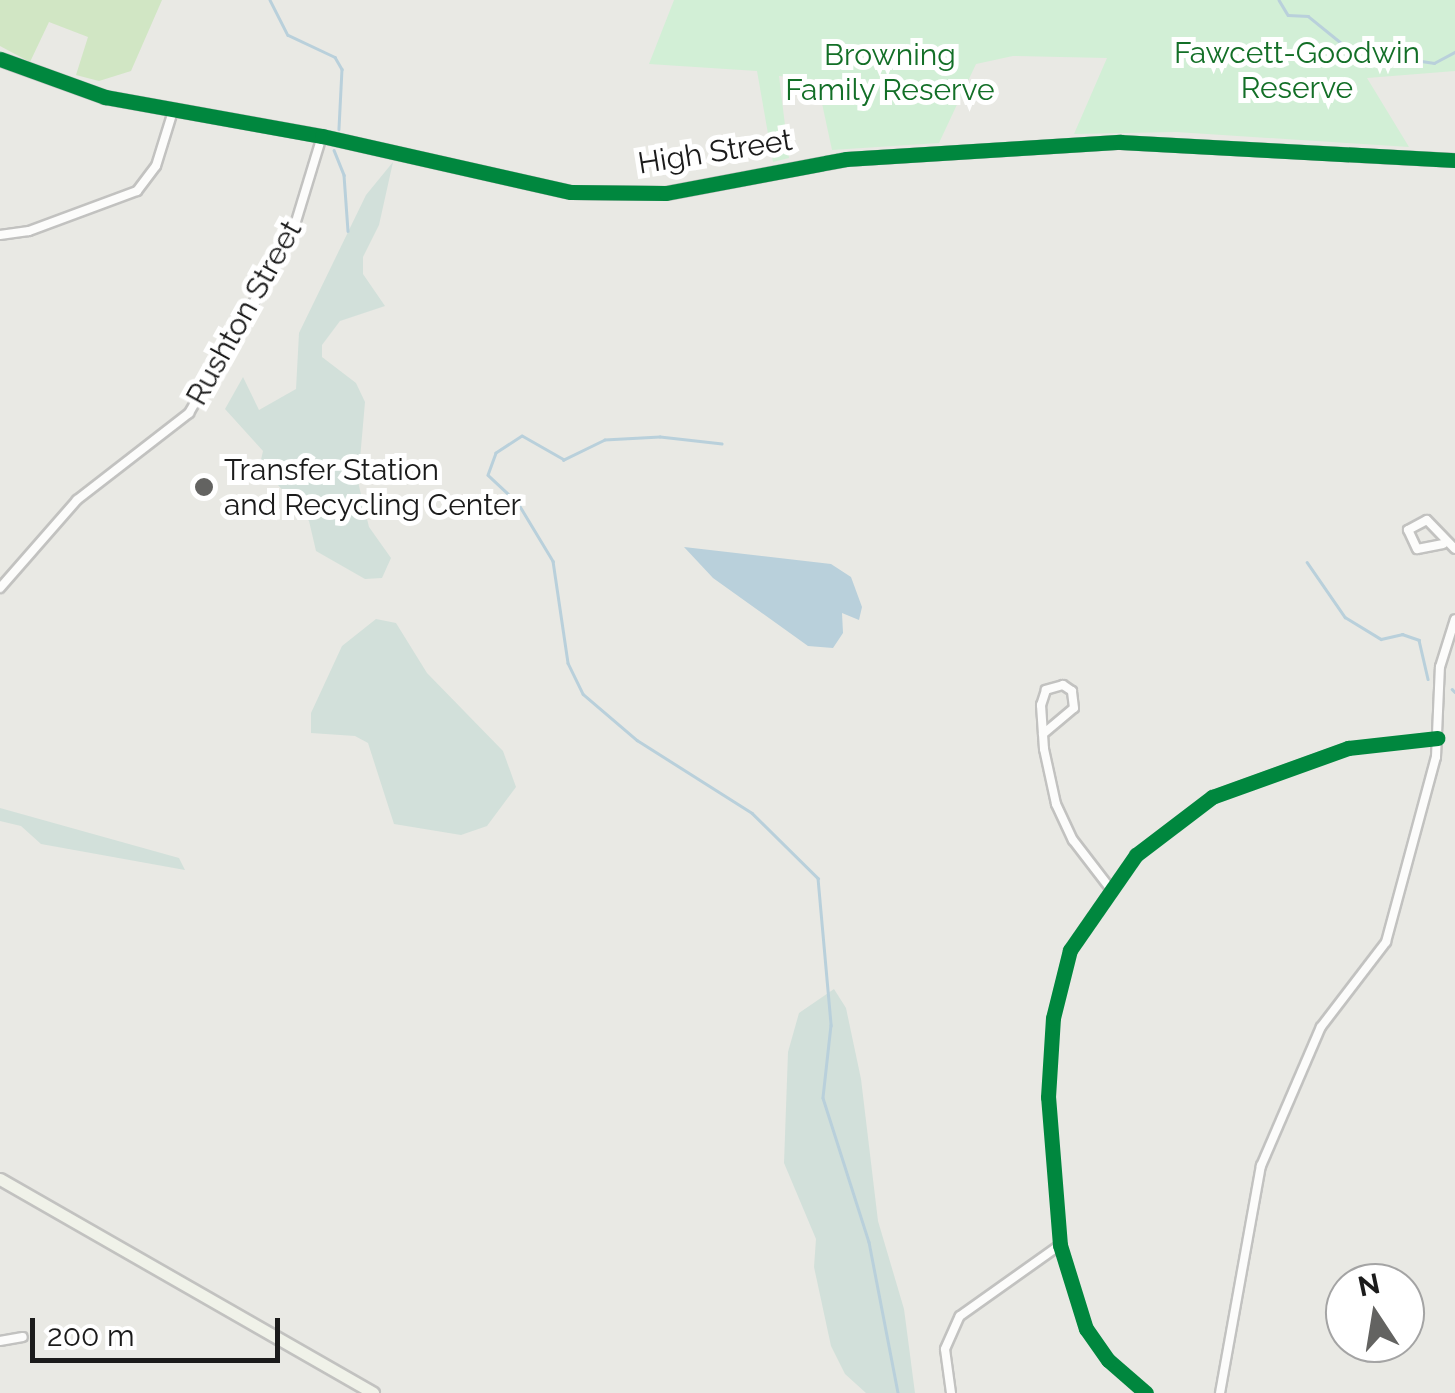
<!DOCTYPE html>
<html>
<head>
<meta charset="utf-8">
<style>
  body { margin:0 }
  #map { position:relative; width:1455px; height:1393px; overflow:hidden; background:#e9e9e4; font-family:Raleway,sans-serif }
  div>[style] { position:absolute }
  .grass>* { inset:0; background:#d1e6c4 }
  .wetland>* { inset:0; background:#d2e0da }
  .park>* { inset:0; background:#d2efd6 }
  .water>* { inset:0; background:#b9d0db }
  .stream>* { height:2.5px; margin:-1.25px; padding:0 1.25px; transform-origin:1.25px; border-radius:1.25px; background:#b9d0db }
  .roads { filter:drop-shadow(2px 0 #c2c2c0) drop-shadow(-2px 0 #c2c2c0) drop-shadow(0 2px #c2c2c0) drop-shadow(0 -2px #c2c2c0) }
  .street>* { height:8px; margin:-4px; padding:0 4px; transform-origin:4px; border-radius:4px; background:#fcfcfb }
  .secondary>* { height:11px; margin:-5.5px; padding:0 5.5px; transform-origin:5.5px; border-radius:5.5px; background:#f0f2e9 }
  .cycleway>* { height:15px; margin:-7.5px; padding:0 7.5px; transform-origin:7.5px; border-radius:7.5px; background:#00873e }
  .dots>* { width:28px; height:28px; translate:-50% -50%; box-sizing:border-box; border:5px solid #fff; border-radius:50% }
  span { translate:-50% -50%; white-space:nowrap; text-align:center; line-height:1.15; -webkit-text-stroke:10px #fff; paint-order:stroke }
  .park-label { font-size:30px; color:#136f27 }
  .street-label { font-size:30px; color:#1b1b1b }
  .poi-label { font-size:30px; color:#1b1b1b }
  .left { translate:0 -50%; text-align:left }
  .north { position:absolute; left:1325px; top:1263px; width:100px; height:100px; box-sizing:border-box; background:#fff; border:2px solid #a4a4a4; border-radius:50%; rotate:348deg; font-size:28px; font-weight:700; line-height:40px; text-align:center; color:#1b1b1b }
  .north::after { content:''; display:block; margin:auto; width:35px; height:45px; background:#636361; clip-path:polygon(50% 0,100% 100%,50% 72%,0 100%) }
  .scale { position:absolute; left:30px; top:1318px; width:250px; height:45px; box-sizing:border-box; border:5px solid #1b1b1b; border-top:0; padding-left:12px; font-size:30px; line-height:35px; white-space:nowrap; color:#1b1b1b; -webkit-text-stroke:8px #fff; paint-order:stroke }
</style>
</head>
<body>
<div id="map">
  <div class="grass">
    <i style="clip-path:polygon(0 0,162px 0,131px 71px,99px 81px,76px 75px,88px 37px,49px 22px,30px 62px,0 46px)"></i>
  </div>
  <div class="wetland">
    <i style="clip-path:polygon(393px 162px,379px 225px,363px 257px,363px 274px,385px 306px,340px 321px,322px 345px,322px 357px,356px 383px,365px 402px,358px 482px,369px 527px,391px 558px,382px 578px,365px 579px,316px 551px,309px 521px,260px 464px,263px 451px,225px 409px,243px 377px,259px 410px,296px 389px,299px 333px,366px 195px)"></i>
    <i style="clip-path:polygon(376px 619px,396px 623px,427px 673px,503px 751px,516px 787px,487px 826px,461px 835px,394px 824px,368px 743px,355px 736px,311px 733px,311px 713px,342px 646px)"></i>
    <i style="clip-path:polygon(0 808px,179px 858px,185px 870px,41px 844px,21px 826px,0 821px)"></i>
    <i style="clip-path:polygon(834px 989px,846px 1008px,861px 1079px,878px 1221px,904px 1309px,915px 1393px,866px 1393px,845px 1374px,831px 1346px,814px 1267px,816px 1239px,784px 1163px,788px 1052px,799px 1013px)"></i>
  </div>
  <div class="park">
    <i style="clip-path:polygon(674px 0,1455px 0,1455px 71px,1367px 78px,1409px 147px,1176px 132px,1074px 134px,1107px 58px,1013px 56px,976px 64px,939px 143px,832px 150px,817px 80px,779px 76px,789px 158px,773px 162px,757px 71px,649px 64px)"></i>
  </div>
  <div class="water">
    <i style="clip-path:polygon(684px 547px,831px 564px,851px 577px,862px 607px,859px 620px,842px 613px,843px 633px,833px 648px,808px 646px,713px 578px)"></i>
  </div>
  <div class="stream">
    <i style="left:270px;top:0;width:39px;rotate:63deg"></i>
    <i style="left:288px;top:35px;width:52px;rotate:25.1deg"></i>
    <i style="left:335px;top:57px;width:14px;rotate:60deg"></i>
    <i style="left:342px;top:69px;width:60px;rotate:92.9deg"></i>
    <i style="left:1279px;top:0;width:17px;rotate:59deg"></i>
    <i style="left:1288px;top:15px;width:20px;rotate:3deg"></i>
    <i style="left:1308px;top:16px;width:54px;rotate:39deg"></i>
    <i style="left:1350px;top:50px;width:85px;rotate:8.8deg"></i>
    <i style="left:1434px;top:63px;width:24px;rotate:-28deg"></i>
    <i style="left:334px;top:150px;width:27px;rotate:68deg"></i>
    <i style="left:344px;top:175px;width:56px;rotate:85.9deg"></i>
    <i style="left:722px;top:444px;width:62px;rotate:-173.6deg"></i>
    <i style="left:660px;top:437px;width:55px;rotate:176.9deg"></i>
    <i style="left:605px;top:440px;width:46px;rotate:154deg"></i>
    <i style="left:564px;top:460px;width:48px;rotate:-150.3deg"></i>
    <i style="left:522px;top:436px;width:31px;rotate:147deg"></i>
    <i style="left:496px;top:453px;width:23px;rotate:110deg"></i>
    <i style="left:488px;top:475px;width:41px;rotate:43deg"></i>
    <i style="left:518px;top:503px;width:68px;rotate:58.9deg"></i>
    <i style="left:553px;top:561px;width:103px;rotate:81.6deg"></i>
    <i style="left:568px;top:663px;width:34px;rotate:64deg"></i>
    <i style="left:583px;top:694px;width:71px;rotate:40.4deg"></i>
    <i style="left:637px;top:740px;width:136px;rotate:32.4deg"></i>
    <i style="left:752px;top:813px;width:93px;rotate:44.6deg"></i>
    <i style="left:818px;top:878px;width:148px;rotate:84.9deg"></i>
    <i style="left:831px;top:1025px;width:73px;rotate:96.3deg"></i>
    <i style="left:823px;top:1098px;width:151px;rotate:72.3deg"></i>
    <i style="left:869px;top:1242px;width:154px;rotate:79.1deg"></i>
    <i style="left:1307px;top:562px;width:67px;rotate:55.4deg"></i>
    <i style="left:1345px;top:617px;width:42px;rotate:31.4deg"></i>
    <i style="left:1381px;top:639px;width:22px;rotate:-13deg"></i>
    <i style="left:1402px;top:634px;width:18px;rotate:19deg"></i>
    <i style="left:1419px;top:640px;width:40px;rotate:77deg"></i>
    <i style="left:1452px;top:689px;width:4px;rotate:45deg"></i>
  </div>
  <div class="roads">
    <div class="street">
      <i style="left:0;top:235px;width:29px;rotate:-8deg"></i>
      <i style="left:29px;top:231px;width:115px;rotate:-20.3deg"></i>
      <i style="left:137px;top:191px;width:31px;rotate:-53deg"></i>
      <i style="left:156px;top:166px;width:58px;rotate:-72.8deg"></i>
      <i style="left:1443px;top:544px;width:26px;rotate:169deg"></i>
      <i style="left:1417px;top:549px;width:21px;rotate:-115deg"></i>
      <i style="left:1408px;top:530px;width:21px;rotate:-28deg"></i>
      <i style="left:1427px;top:520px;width:40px;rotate:46deg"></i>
      <i style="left:0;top:588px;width:117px;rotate:-48.8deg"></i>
      <i style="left:77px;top:500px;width:142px;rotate:-37.8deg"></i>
      <i style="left:189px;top:413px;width:203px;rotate:-59.8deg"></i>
      <i style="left:291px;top:238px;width:107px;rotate:-73.1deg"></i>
      <i style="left:1043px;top:734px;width:40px;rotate:-40deg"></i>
      <i style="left:1074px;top:708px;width:17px;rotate:-97deg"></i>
      <i style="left:1072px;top:691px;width:11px;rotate:-146deg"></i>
      <i style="left:1063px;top:685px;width:18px;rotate:164deg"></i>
      <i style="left:1046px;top:690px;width:16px;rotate:108deg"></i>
      <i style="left:1041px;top:705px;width:44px;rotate:86.1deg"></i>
      <i style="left:1044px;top:749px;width:56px;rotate:77.7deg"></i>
      <i style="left:1056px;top:804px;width:40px;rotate:65deg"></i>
      <i style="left:1073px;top:840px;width:59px;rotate:52.5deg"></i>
      <i style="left:0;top:1341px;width:23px;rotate:-10deg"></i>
      <i style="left:951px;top:1393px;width:44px;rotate:-97.8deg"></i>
      <i style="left:945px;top:1349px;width:36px;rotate:-66deg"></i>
      <i style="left:960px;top:1316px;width:123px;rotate:-35.4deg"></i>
      <i style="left:1146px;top:1393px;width:50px;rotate:-139deg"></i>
      <i style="left:1108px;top:1360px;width:38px;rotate:-125deg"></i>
      <i style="left:1086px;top:1329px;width:88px;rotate:-107.2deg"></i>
      <i style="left:1060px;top:1245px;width:148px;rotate:-94.6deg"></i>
      <i style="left:1048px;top:1097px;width:79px;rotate:-86.4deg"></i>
      <i style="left:1053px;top:1018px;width:70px;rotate:-76deg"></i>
      <i style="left:1070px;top:950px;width:116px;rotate:-55.2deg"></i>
      <i style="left:1136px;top:855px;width:96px;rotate:-37.3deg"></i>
      <i style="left:1212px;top:797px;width:145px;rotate:-19.8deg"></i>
      <i style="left:1348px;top:748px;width:90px;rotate:-6.4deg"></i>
      <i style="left:1220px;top:1393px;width:231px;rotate:-79.8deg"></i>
      <i style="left:1261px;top:1166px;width:151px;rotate:-66.7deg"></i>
      <i style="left:1321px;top:1027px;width:107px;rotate:-52.6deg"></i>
      <i style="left:1386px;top:942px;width:192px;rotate:-74.9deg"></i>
      <i style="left:1436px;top:757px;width:90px;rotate:-87.5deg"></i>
      <i style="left:1440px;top:667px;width:50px;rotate:-72.6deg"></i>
    </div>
    <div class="secondary">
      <i style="left:0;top:59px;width:112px;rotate:19.9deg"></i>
      <i style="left:105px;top:97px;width:220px;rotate:10.2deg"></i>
      <i style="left:322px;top:136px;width:255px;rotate:12.7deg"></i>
      <i style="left:571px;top:192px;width:95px;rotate:0.6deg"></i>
      <i style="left:666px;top:193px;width:183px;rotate:-10.7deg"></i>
      <i style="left:846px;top:159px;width:275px;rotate:-3.6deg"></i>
      <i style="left:1120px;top:142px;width:335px;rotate:3.1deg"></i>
      <i style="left:0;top:1179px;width:430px;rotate:29.8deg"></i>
    </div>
  </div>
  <div class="cycleway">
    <i style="left:0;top:59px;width:112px;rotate:19.9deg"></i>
    <i style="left:105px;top:97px;width:220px;rotate:10.2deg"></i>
    <i style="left:322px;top:136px;width:255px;rotate:12.7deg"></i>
    <i style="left:571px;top:192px;width:95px;rotate:0.6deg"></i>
    <i style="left:666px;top:193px;width:183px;rotate:-10.7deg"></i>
    <i style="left:846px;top:159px;width:275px;rotate:-3.6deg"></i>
    <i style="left:1120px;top:142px;width:335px;rotate:3.1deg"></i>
    <i style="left:1146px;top:1393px;width:50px;rotate:-139deg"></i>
    <i style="left:1108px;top:1360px;width:38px;rotate:-125deg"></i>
    <i style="left:1086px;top:1329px;width:88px;rotate:-107.2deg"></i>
    <i style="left:1060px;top:1245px;width:148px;rotate:-94.6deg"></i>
    <i style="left:1048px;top:1097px;width:79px;rotate:-86.4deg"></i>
    <i style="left:1053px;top:1018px;width:70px;rotate:-76deg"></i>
    <i style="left:1070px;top:950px;width:116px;rotate:-55.2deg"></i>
    <i style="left:1136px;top:855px;width:96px;rotate:-37.3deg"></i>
    <i style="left:1212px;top:797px;width:145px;rotate:-19.8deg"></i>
    <i style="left:1348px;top:748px;width:90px;rotate:-6.4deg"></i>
  </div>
  <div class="dots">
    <i style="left:204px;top:487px;background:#636361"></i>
  </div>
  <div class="park-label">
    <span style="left:1297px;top:70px">Fawcett-Goodwin<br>Reserve</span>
    <span style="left:890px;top:72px">Browning<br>Family Reserve</span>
  </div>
  <div class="street-label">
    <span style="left:715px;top:152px;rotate:-9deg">High Street</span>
    <span style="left:244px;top:313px;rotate:-61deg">Rushton Street</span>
  </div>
  <div class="poi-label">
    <span class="left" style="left:224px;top:487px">Transfer Station<br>and Recycling Center</span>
  </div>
  <div class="north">N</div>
  <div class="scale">200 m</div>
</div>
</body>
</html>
